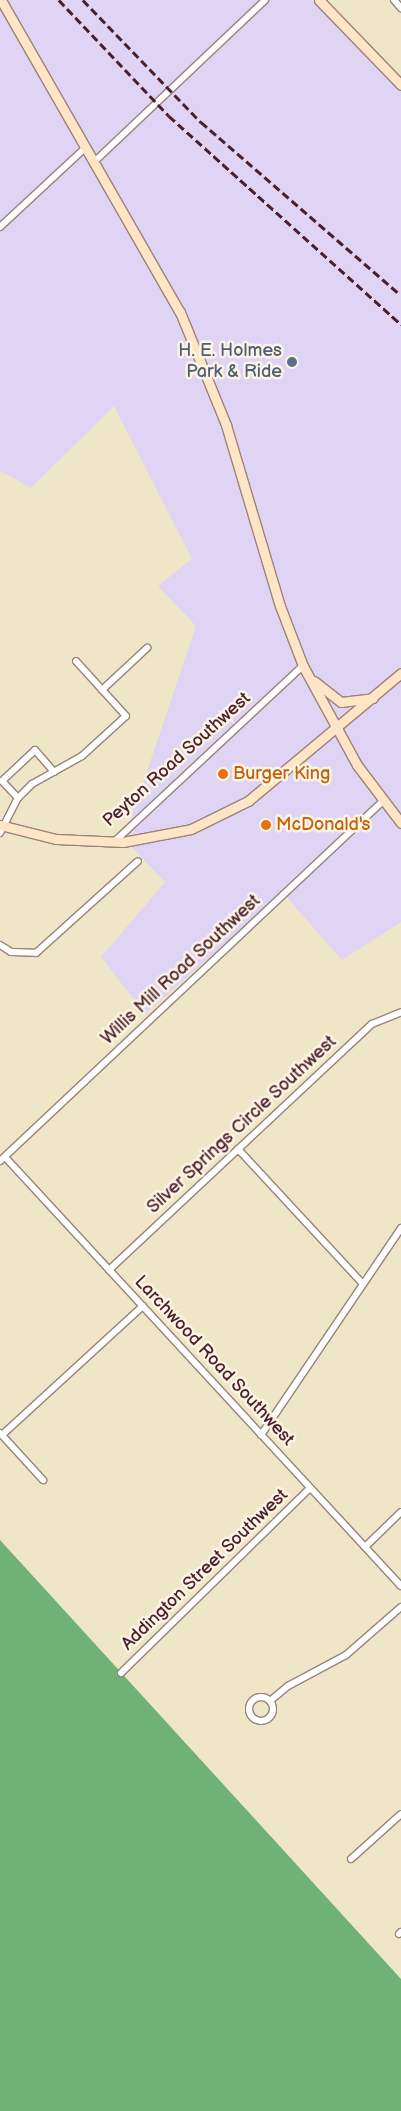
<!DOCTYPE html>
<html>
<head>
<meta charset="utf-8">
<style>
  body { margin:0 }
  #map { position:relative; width:401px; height:2111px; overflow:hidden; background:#efe6c8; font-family:"Balsamiq Sans",sans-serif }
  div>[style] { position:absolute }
  .built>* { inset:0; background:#e0d4f4 }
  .forest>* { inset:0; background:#6eb276 }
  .roads { filter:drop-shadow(1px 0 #9c827a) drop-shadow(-1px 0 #9c827a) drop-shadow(0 1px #9c827a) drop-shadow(0 -1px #9c827a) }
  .street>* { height:6px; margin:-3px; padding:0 3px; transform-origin:3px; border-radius:3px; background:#fff }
  .street>.ring { margin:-3px; padding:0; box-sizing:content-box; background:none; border:6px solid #fff; border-radius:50% }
  .secondary>* { height:9px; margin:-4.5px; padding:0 4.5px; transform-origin:4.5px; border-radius:4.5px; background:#fde5c5 }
  .rail>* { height:2.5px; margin-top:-1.25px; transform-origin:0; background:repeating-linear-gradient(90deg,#4a1f2b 0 8px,transparent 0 12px) }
  .dots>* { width:14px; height:14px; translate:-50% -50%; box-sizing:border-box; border:2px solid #fcf5e5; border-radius:50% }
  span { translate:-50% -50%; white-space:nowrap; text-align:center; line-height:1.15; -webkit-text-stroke:5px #fcf5e5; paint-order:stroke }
  .service-label { font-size:18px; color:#4e5e75 }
  .right { translate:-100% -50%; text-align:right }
  .street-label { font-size:18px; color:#4a1f2b }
  .food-label { font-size:18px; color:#c56008 }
  .left { translate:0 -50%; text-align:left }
</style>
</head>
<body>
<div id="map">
  <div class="built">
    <i style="clip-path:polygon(0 0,321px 0,401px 83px,401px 814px,392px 822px,401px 830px,401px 922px,342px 960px,283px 893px,145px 1014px,101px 957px,165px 882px,124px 839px,196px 626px,158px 586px,192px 559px,114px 406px,31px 488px,0 471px)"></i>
  </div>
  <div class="forest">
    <i style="clip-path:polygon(0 1540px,401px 1979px,401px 2111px,0 2111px)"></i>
  </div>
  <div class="roads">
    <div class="street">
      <i style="left:394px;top:0;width:11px;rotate:49deg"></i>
      <i style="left:95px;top:161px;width:234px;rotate:-43.4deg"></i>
      <i style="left:0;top:227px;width:117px;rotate:-42.9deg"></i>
      <i style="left:102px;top:690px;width:62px;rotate:-43deg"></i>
      <i style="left:18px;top:798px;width:23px;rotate:-133deg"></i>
      <i style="left:2px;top:781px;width:45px;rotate:-43.2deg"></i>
      <i style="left:35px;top:750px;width:29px;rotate:49deg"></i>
      <i style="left:0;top:833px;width:39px;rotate:-63deg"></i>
      <i style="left:18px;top:798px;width:20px;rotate:-45deg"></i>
      <i style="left:32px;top:784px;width:57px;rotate:-29.2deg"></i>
      <i style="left:82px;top:756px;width:59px;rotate:-42.3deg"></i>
      <i style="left:126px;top:716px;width:74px;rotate:-132.3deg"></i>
      <i style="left:114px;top:842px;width:258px;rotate:-43deg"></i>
      <i style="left:0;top:945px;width:13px;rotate:32deg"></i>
      <i style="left:11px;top:952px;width:25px;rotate:2deg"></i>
      <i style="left:36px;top:953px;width:137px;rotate:-42deg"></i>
      <i style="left:238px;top:1149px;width:184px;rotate:47.2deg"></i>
      <i style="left:5px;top:1157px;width:584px;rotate:47.29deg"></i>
      <i style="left:0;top:1161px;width:526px;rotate:-43.23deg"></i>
      <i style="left:109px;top:1270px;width:360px;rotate:-43.1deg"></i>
      <i style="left:372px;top:1024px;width:31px;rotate:-22deg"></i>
      <i style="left:0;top:1433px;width:64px;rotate:47.5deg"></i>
      <i style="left:2px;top:1435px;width:191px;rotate:-42.5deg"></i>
      <i style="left:261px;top:1435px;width:250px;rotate:-55.9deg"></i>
      <i style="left:365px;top:1547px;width:50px;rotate:-44.2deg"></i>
      <i style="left:121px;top:1673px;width:264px;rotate:-44.4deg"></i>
      <i class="ring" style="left:249px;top:1697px;width:18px;height:18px"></i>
      <i style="left:270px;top:1701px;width:23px;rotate:-40deg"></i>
      <i style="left:288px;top:1686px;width:66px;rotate:-28.1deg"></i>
      <i style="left:346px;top:1655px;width:73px;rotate:-41.1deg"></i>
      <i style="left:351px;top:1859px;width:67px;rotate:-42deg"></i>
      <i style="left:399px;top:1934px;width:3px;rotate:-45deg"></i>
    </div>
    <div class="secondary">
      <i style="left:1px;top:0;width:360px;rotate:60.2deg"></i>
      <i style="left:180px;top:312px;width:122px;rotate:67.8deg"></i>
      <i style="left:226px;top:425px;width:189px;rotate:73.4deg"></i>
      <i style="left:280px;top:606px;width:64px;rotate:69deg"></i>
      <i style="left:303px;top:666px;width:113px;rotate:61.4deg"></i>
      <i style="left:357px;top:765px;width:73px;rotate:52.8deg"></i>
      <i style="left:319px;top:0;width:118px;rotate:46deg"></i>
      <i style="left:314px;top:681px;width:34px;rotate:38deg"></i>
      <i style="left:341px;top:702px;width:32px;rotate:-7deg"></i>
      <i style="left:0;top:825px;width:58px;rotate:14deg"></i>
      <i style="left:56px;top:839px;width:67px;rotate:2.6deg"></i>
      <i style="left:123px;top:842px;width:69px;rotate:-10.8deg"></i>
      <i style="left:191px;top:829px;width:64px;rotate:-26.2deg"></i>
      <i style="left:248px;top:801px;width:199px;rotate:-39.9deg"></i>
    </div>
  </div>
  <div class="rail">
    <i style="left:59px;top:0;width:160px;rotate:46.5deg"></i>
    <i style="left:169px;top:116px;width:312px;rotate:41.9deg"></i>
    <i style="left:83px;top:0;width:170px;rotate:46deg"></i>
    <i style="left:201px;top:122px;width:264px;rotate:40.9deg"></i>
  </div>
  <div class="dots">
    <i style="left:292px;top:362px;background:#5c6f8a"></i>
    <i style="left:223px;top:774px;background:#e8710a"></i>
    <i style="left:266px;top:825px;background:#e8710a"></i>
  </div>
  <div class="service-label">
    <span class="right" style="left:282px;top:362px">H. E. Holmes<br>Park &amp; Ride</span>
  </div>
  <div class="street-label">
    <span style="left:177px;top:760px;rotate:-42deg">Peyton Road Southwest</span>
    <span style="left:181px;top:970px;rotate:-43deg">Willis Mill Road Southwest</span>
    <span style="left:242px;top:1125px;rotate:-43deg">Silver Springs Circle Southwest</span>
    <span style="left:214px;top:1361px;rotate:47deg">Larchwood Road Southwest</span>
    <span style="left:205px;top:1570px;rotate:-44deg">Addington Street Southwest</span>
  </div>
  <div class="food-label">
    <span class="left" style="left:233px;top:774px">Burger King</span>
    <span class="left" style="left:276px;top:825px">McDonald's</span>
  </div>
</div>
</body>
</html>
